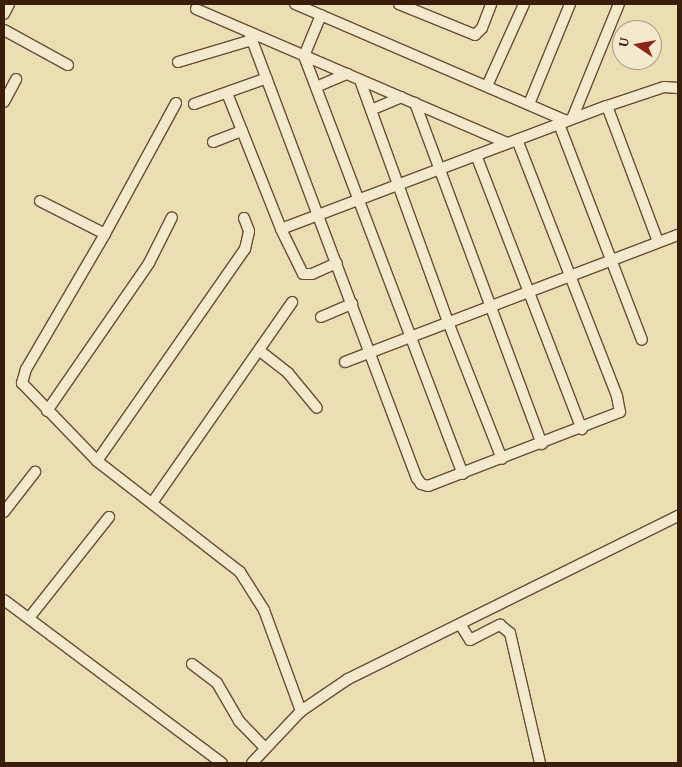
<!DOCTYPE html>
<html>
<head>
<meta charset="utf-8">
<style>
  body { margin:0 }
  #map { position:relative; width:682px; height:767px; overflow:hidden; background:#ecdeb3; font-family:"Gentium Book Plus",serif }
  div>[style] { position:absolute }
  .roads { filter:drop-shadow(1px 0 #664d35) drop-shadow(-1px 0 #664d35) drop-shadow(0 1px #664d35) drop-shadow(0 -1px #664d35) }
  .street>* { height:10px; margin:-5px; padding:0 5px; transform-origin:5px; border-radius:5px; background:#f3eace }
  span { translate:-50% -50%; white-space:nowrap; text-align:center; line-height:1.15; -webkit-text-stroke:5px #f3eace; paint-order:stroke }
  .frame { position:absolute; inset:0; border:5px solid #3a1d0b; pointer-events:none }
  .north { position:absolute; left:612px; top:20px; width:50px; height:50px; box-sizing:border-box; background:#f3eace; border:1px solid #a99880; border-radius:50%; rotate:282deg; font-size:14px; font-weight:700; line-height:20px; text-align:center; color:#3a1d0b }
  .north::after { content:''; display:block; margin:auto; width:18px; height:22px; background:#8f2418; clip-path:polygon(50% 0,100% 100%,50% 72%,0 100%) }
</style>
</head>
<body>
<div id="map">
  <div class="roads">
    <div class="street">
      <i style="left:295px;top:4px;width:296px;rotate:23.3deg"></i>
      <i style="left:399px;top:4px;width:82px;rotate:22.2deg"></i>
      <i style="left:475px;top:35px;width:10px;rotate:-45deg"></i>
      <i style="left:482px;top:28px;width:26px;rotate:-69deg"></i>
      <i style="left:196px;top:9px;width:339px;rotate:23.3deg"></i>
      <i style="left:4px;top:14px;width:11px;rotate:-63deg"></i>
      <i style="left:321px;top:15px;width:44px;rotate:112.5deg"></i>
      <i style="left:304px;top:56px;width:447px;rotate:69.2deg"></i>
      <i style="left:4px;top:30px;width:73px;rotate:28.7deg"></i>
      <i style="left:249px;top:32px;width:477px;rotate:69.4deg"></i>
      <i style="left:417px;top:478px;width:7px;rotate:56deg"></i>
      <i style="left:421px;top:484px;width:7px;rotate:16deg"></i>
      <i style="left:428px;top:486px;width:206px;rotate:-21.1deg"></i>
      <i style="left:620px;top:412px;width:16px;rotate:-101deg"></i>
      <i style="left:617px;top:396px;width:275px;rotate:-111.3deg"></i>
      <i style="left:178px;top:62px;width:77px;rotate:-16.6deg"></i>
      <i style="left:360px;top:80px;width:258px;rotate:70deg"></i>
      <i style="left:448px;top:322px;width:147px;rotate:68.5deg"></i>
      <i style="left:487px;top:86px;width:90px;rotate:-65.7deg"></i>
      <i style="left:316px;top:87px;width:34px;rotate:-23deg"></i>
      <i style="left:227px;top:93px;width:146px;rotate:68.3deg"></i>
      <i style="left:281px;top:229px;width:348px;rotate:-20.7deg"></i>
      <i style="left:607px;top:106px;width:60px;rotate:-18.4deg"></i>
      <i style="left:664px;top:87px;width:14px;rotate:4deg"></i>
      <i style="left:4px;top:102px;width:26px;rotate:-62deg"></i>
      <i style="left:176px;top:103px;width:149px;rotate:118.5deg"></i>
      <i style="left:105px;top:234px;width:156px;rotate:120.3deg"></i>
      <i style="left:26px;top:369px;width:15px;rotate:106deg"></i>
      <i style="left:22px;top:383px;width:108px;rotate:46.1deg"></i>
      <i style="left:97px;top:461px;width:181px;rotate:37.8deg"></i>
      <i style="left:240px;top:572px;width:45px;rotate:57.7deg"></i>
      <i style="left:264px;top:610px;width:108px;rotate:69.9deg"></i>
      <i style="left:415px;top:103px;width:364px;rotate:69.6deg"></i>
      <i style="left:194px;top:104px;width:77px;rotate:-19.6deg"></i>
      <i style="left:529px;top:104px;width:108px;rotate:-67.7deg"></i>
      <i style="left:607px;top:106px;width:145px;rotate:69.4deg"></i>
      <i style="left:371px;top:110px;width:33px;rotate:-23deg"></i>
      <i style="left:572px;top:119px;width:124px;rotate:-67.8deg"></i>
      <i style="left:559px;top:124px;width:231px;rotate:69deg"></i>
      <i style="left:213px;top:142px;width:31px;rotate:-21deg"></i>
      <i style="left:476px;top:155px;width:294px;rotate:68.9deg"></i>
      <i style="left:40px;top:201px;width:73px;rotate:26.9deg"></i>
      <i style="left:281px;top:229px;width:50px;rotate:63.9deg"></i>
      <i style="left:303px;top:274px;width:9px"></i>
      <i style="left:312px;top:274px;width:27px;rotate:-24deg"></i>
      <i style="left:321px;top:317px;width:34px;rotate:-23deg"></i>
      <i style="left:260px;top:351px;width:36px;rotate:38deg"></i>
      <i style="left:288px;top:373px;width:45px;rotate:50.4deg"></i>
      <i style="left:345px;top:362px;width:356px;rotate:-20.9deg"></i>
      <i style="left:47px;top:411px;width:180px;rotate:-55.4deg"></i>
      <i style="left:149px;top:263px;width:51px;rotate:-63.4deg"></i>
      <i style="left:97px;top:461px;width:259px;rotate:-55.1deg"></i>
      <i style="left:245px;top:249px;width:18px;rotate:-77deg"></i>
      <i style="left:249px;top:231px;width:14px;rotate:-111deg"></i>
      <i style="left:152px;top:503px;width:245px;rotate:-55.1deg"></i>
      <i style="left:4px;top:512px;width:51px;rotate:-52.2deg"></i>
      <i style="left:4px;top:600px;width:272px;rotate:36.8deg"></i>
      <i style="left:29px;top:618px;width:129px;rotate:-51.6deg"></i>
      <i style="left:460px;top:624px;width:19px;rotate:58deg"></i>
      <i style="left:470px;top:640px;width:34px;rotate:-27deg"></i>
      <i style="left:500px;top:625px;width:13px;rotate:39deg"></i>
      <i style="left:510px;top:633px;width:133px;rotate:77deg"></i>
      <i style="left:192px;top:664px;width:31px;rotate:37deg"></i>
      <i style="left:217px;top:683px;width:44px;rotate:59.9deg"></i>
      <i style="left:239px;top:721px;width:36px;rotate:46deg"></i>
      <i style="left:252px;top:763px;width:71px;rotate:-46.7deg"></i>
      <i style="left:301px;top:711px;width:57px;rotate:-34.2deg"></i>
      <i style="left:348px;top:679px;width:368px;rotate:-26.3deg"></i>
    </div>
  </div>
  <div class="frame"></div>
  <div class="north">U</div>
</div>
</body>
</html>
